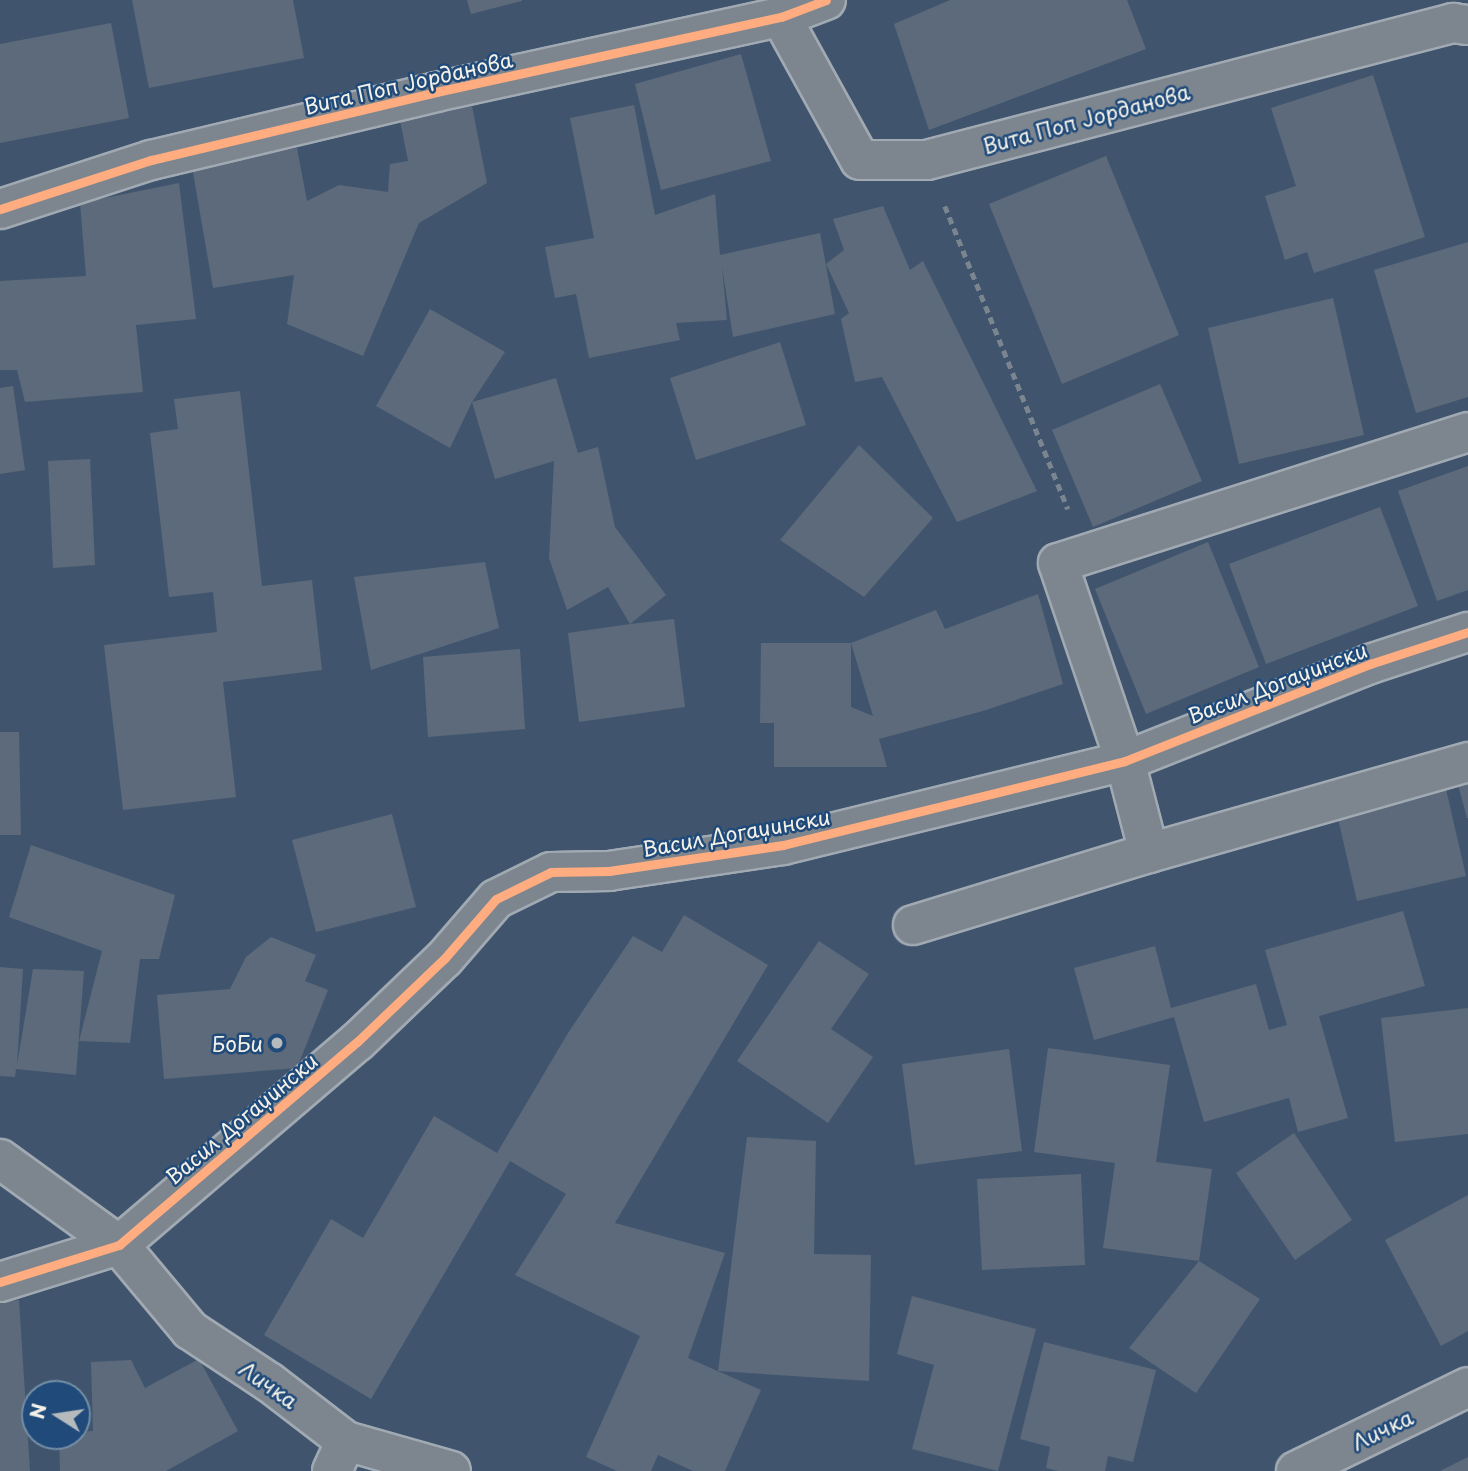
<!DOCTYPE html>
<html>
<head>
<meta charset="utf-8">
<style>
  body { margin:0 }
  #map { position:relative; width:1468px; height:1471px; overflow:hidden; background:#40556d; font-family:"Playpen Sans",sans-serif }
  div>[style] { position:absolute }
  .building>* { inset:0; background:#5c6a7b }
  .path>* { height:4.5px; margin-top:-2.25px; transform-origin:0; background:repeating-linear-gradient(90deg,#7a8590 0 7px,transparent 0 12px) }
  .roads { filter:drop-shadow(2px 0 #a1aab3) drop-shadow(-2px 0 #a1aab3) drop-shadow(0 2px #a1aab3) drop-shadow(0 -2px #a1aab3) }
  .minor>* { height:38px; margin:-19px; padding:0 19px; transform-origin:19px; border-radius:19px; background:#7d868f }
  .cycleway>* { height:9px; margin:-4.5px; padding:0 4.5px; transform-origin:4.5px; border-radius:4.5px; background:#ffac80 }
  .dots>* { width:19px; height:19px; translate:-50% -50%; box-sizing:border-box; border:4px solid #1f4a7a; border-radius:50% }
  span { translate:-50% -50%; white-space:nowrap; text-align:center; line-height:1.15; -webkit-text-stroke:5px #1f4a7a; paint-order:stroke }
  .street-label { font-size:21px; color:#f4f1e8 }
  .poi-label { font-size:21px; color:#f4f1e8 }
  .right { translate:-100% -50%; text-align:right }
  .north { position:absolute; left:21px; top:1380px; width:70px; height:70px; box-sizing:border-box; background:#1f4a7a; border:2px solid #748da6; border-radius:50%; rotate:282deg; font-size:19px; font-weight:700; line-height:28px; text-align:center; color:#f4f1e8 }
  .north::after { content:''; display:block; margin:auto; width:24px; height:32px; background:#b5babd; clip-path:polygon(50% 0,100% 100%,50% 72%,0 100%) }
</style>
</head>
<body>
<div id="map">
  <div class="building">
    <i style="clip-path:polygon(132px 0,293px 0,304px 58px,149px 88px)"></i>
    <i style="clip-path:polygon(467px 0,522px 0,522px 1px,471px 14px)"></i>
    <i style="clip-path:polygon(950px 0,1127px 0,1146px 49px,929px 130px,894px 24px)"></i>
    <i style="clip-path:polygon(111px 23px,129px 118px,0 143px,0 44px)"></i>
    <i style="clip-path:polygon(741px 54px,771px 161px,661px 190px,635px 84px)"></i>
    <i style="clip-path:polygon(1373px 75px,1425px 237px,1314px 273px,1307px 252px,1285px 260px,1265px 196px,1296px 186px,1271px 108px)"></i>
    <i style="clip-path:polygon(634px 105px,655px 215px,715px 194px,720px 255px,820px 233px,835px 314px,733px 337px,722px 267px,727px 320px,676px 323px,680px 340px,589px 358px,576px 294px,555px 298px,545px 247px,594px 238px,570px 118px)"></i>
    <i style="clip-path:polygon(472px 106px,487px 183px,419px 223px,363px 356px,287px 324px,294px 275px,213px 288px,192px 167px,297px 148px,307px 201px,339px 185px,388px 192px,390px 164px,408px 161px,400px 120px)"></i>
    <i style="clip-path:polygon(1106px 156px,1179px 335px,1062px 384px,989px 204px)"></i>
    <i style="clip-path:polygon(179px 183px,196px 319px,136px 325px,143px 392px,25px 402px,17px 370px,0 370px,0 281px,86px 276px,80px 203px)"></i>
    <i style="clip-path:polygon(883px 206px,910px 270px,923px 261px,1037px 491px,957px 522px,882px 377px,855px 382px,841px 319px,849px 313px,826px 264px,844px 250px,833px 219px)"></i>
    <i style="clip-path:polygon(1468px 242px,1468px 397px,1416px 413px,1374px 270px)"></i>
    <i style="clip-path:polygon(1333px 298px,1364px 435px,1239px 464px,1208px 328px)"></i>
    <i style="clip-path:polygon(430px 309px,505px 352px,472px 402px,556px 378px,578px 453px,598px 447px,615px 527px,666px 595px,630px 624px,674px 619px,685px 707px,579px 722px,568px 633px,630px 624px,608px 587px,567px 610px,549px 558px,554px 461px,495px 479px,472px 402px,450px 448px,376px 406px)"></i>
    <i style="clip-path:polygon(780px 342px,806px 425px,696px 460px,670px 378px)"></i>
    <i style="clip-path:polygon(1160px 384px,1202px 481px,1093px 527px,1052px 430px)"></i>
    <i style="clip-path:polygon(13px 386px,25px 470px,0 474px,0 388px)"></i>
    <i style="clip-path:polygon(240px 391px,262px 586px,312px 580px,322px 670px,223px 682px,236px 797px,123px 810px,104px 645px,217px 632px,213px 592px,169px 597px,150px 433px,178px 429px,174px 399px)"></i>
    <i style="clip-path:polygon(859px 445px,933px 518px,864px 597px,780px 540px)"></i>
    <i style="clip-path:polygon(90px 459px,95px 565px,53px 568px,48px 461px)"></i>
    <i style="clip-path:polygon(1468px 466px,1468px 590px,1437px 601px,1398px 491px)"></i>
    <i style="clip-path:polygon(1380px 507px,1418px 606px,1266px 664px,1229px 564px)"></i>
    <i style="clip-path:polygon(1208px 542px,1259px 667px,1146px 714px,1095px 589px)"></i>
    <i style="clip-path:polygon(485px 562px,499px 628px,371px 670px,354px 577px)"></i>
    <i style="clip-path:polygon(1038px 594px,1063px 684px,983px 711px,879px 739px,887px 767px,774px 767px,774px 723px,760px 723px,761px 643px,851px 643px,851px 707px,873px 716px,851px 643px,936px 610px,945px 629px)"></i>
    <i style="clip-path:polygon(520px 649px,525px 729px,428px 737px,423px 657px)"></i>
    <i style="clip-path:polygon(0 732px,19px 732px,21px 835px,0 835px)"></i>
    <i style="clip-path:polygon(1468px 778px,1468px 818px,1467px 818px,1457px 781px)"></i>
    <i style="clip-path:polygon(1446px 789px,1466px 876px,1357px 901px,1337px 814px)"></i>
    <i style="clip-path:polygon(392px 814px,416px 907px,316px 932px,292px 840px)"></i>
    <i style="clip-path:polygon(31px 845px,175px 895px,159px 959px,140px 959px,130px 1043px,79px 1041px,102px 951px,9px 917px)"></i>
    <i style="clip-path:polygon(1403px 911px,1425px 986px,1319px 1016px,1348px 1118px,1298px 1132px,1289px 1098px,1204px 1122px,1174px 1017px,1094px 1040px,1074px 968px,1155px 946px,1171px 1008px,1256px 984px,1269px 1030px,1287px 1025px,1265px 950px)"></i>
    <i style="clip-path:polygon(684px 915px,768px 965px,615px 1223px,725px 1253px,688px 1358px,761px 1390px,725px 1471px,693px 1471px,658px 1455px,651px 1471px,617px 1471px,586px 1457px,640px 1336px,515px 1275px,566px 1194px,510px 1161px,371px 1399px,264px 1335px,331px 1219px,363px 1238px,434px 1116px,497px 1153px,568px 1033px,633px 936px,662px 952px)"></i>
    <i style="clip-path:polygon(271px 937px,316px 955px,305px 981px,328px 990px,297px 1068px,164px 1079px,157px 995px,230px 989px,246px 957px)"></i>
    <i style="clip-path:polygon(819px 941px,869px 974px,831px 1029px,873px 1057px,828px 1123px,737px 1061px)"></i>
    <i style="clip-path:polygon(0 967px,23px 969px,17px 1065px,33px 969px,84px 971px,76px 1075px,16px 1069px,15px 1077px,0 1076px)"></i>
    <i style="clip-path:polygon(1468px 1008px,1468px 1134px,1395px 1142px,1381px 1018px)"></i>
    <i style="clip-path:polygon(1048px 1048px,1170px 1065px,1156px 1162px,1212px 1169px,1199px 1261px,1103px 1248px,1115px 1163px,1034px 1152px)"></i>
    <i style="clip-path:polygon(1009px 1049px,1022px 1151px,915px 1165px,902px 1064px)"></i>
    <i style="clip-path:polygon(1294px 1133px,1352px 1220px,1295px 1260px,1236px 1173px)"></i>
    <i style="clip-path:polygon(747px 1137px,816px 1141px,814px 1254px,871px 1255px,869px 1381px,718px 1371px)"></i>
    <i style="clip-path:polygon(1081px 1174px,1085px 1265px,982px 1270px,977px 1179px)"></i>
    <i style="clip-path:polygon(1468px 1195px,1468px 1331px,1441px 1346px,1385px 1240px)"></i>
    <i style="clip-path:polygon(1199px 1261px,1260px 1299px,1196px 1393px,1129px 1348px)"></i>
    <i style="clip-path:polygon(912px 1296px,1036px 1329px,998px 1471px,912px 1449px,934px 1365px,897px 1354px)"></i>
    <i style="clip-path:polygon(19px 1300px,30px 1471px,0 1471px,0 1302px)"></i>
    <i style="clip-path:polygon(1044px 1342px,1156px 1370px,1133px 1462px,1108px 1456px,1105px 1471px,1058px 1471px,1046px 1468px,1050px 1447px,1020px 1439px)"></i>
    <i style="clip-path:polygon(199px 1359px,238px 1431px,166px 1471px,60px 1471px,59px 1436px,77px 1436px,77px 1432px,93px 1431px,91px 1362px,131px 1360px,145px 1388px)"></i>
    <i style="clip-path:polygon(1468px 1457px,1468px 1471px,1440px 1471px)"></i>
  </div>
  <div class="path">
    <i style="left:945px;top:206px;width:327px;rotate:67.9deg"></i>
  </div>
  <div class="roads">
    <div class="minor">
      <i style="left:781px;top:17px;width:163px;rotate:61.1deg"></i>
      <i style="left:860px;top:160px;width:67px"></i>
      <i style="left:927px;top:160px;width:544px;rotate:-14.6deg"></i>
      <i style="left:1453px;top:23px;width:15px;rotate:8deg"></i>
      <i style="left:0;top:209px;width:159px;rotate:-18deg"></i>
      <i style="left:151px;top:160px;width:293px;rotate:-13.4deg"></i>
      <i style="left:436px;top:92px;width:353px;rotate:-12.3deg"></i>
      <i style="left:781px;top:17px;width:48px;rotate:-20.7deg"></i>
      <i style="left:1149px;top:853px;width:95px;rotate:-104.6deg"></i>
      <i style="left:1125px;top:761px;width:209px;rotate:-108.7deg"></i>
      <i style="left:1058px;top:563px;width:430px;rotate:-17.7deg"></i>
      <i style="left:913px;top:925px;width:247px;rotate:-17deg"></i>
      <i style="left:1149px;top:853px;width:332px;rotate:-15.9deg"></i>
      <i style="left:0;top:1159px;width:147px;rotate:35.9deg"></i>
      <i style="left:119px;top:1245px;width:111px;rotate:50.1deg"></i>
      <i style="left:190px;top:1330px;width:95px;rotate:33.4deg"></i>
      <i style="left:269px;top:1382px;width:97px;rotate:37.5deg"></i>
      <i style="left:346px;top:1441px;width:109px;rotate:15.9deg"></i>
      <i style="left:0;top:1282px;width:125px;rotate:-17.3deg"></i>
      <i style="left:119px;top:1245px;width:313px;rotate:-40.5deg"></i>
      <i style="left:357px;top:1042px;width:120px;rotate:-43.7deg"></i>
      <i style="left:444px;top:959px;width:79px;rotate:-49.1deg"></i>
      <i style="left:496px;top:899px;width:61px;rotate:-26.1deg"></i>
      <i style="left:551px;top:872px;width:58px;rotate:-1deg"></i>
      <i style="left:609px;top:871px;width:176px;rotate:-8.5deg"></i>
      <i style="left:783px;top:845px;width:352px;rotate:-13.8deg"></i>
      <i style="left:1125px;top:761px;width:264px;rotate:-21.6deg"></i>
      <i style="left:1370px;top:664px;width:103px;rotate:-18.1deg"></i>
      <i style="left:332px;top:1471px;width:33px;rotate:-65deg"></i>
      <i style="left:1296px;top:1471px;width:191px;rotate:-26deg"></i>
    </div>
  </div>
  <div class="cycleway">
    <i style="left:0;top:209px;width:159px;rotate:-18deg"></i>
    <i style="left:151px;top:160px;width:293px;rotate:-13.4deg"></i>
    <i style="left:436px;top:92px;width:353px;rotate:-12.3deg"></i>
    <i style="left:781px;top:17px;width:48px;rotate:-20.7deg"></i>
    <i style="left:0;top:1282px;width:125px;rotate:-17.3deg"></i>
    <i style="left:119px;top:1245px;width:313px;rotate:-40.5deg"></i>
    <i style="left:357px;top:1042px;width:120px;rotate:-43.7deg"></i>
    <i style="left:444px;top:959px;width:79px;rotate:-49.1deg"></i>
    <i style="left:496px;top:899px;width:61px;rotate:-26.1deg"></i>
    <i style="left:551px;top:872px;width:58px;rotate:-1deg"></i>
    <i style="left:609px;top:871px;width:176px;rotate:-8.5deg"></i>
    <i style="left:783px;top:845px;width:352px;rotate:-13.8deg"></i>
    <i style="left:1125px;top:761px;width:264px;rotate:-21.6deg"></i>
    <i style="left:1370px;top:664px;width:103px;rotate:-18.1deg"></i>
  </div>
  <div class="dots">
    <i style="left:277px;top:1043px;background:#b5babd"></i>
  </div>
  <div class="street-label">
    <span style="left:408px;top:82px;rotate:-13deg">Вита Поп Јорданова</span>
    <span style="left:1086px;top:118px;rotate:-15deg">Вита Поп Јорданова</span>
    <span style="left:1277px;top:682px;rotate:-21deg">Васил Догаџински</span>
    <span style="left:736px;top:832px;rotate:-10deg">Васил Догаџински</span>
    <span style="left:241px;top:1118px;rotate:-40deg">Васил Догаџински</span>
    <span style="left:269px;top:1384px;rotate:35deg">Личка</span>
    <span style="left:1382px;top:1429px;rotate:-26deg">Личка</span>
  </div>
  <div class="poi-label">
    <span class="right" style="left:263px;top:1043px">БоБи</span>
  </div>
  <div class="north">N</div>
</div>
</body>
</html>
